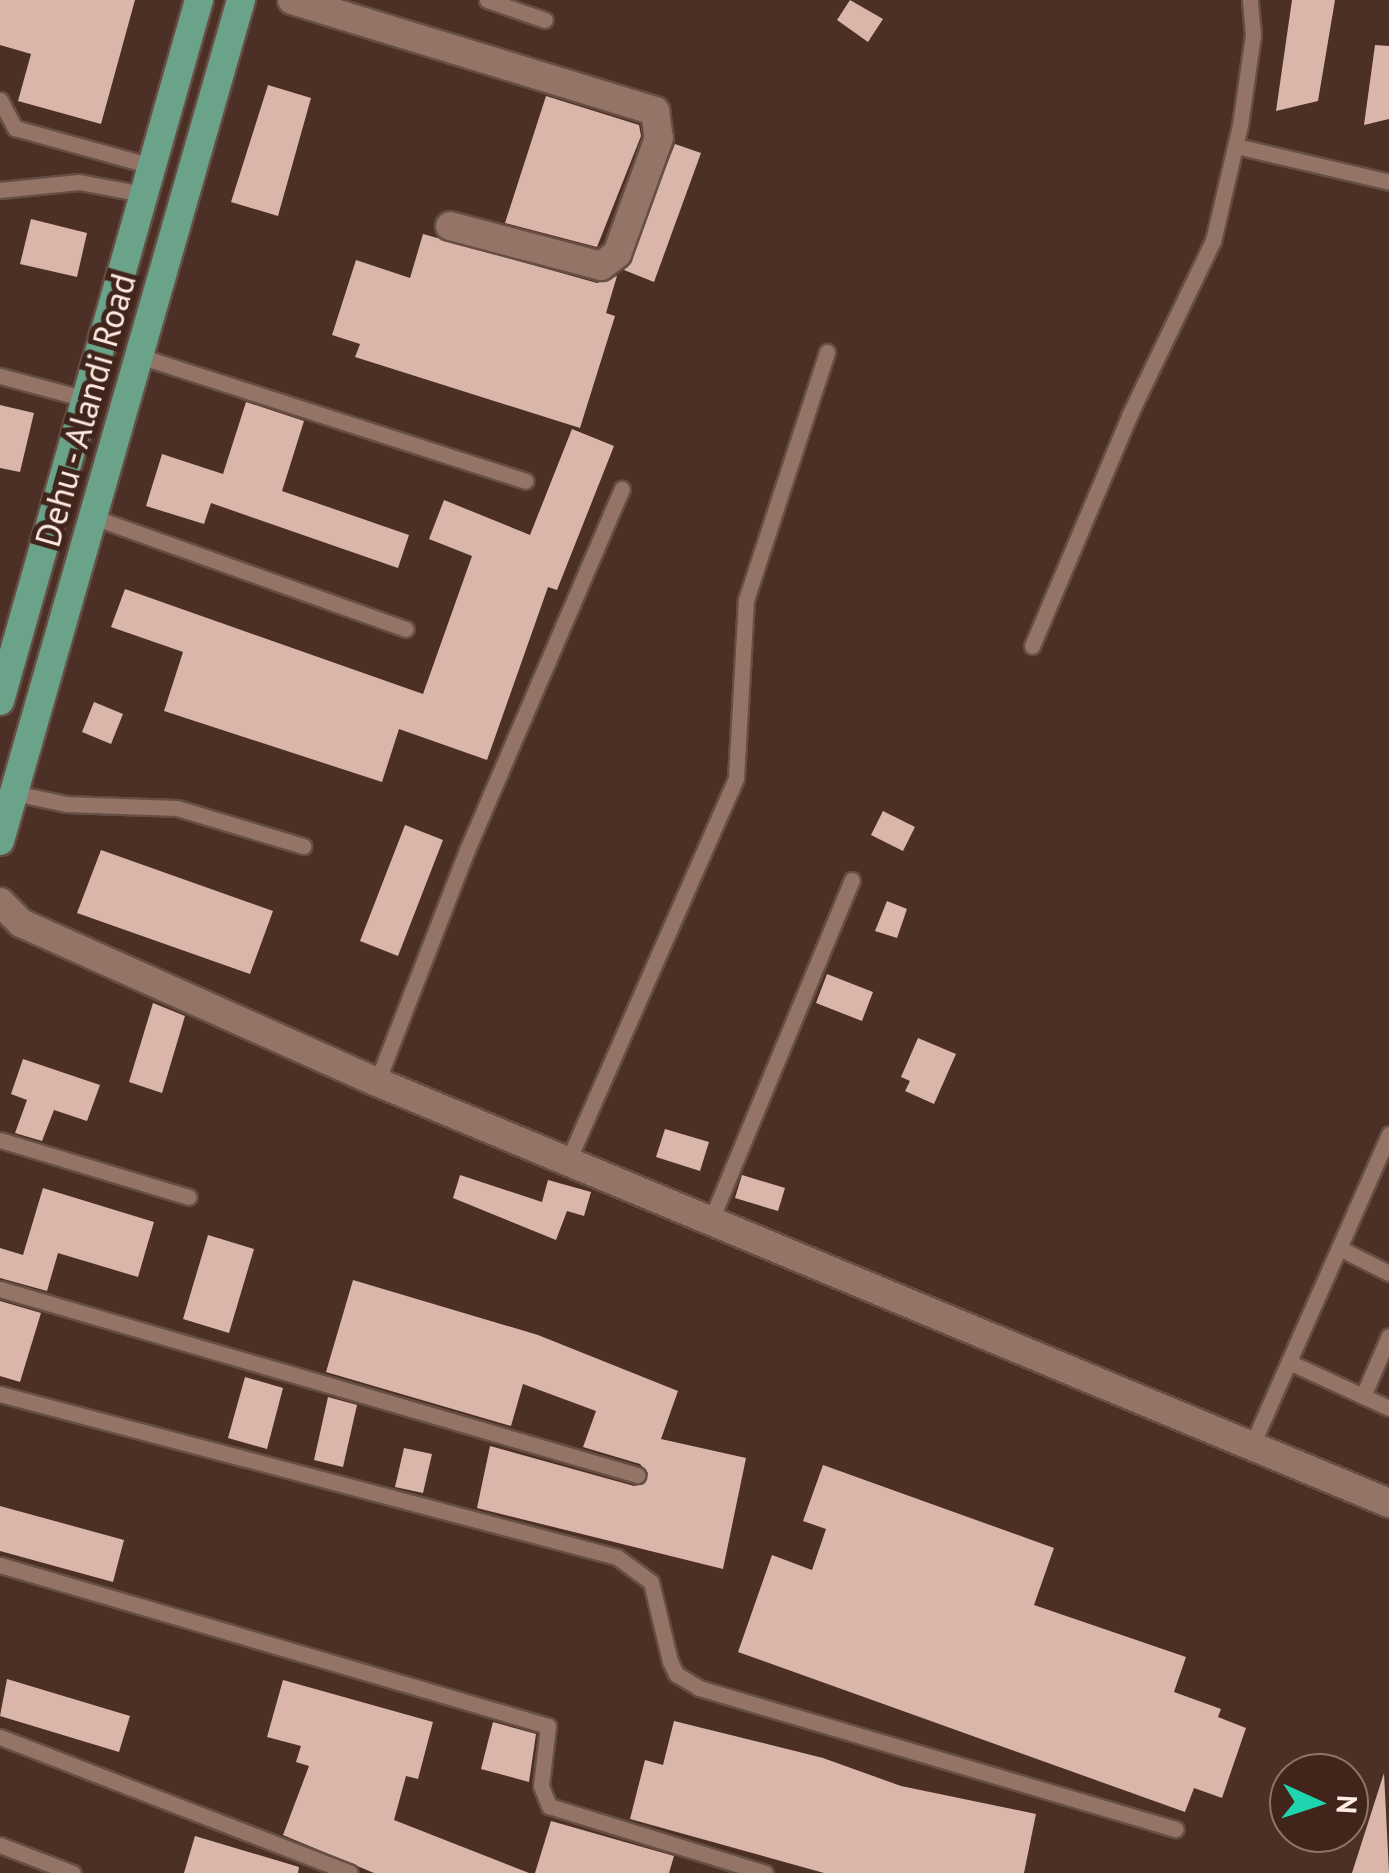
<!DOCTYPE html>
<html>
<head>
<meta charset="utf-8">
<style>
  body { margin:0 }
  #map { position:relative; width:1389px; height:1873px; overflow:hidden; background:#4c2f25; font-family:"PT Sans",sans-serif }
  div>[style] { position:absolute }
  .building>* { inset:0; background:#dab6aa }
  .roads { filter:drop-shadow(2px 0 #664e45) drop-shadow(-2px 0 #664e45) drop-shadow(0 2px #664e45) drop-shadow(0 -2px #664e45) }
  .service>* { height:15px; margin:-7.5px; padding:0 7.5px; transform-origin:7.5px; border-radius:7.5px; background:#947467 }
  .minor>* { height:28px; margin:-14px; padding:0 14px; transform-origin:14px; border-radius:14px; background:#947467 }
  .tertiary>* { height:28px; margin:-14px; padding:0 14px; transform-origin:14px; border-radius:14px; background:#947467 }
  .primary>* { height:28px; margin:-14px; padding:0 14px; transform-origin:14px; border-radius:14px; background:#6aa28a }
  span { translate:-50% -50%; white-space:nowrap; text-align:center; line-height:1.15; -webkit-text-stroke:10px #41251b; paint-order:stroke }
  .street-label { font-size:35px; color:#feebe4 }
  .north { position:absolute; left:1269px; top:1753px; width:100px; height:100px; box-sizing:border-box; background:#41251b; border:2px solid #8d746b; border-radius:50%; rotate:93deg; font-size:28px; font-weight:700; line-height:40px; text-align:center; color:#feebe4 }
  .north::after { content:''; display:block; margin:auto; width:35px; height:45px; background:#1fd5b0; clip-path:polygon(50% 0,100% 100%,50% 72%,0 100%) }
</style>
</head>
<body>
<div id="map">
  <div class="building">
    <i style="clip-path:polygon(0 0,135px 0,101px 124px,18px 101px,31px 54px,0 45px)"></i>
    <i style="clip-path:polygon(850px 0,883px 19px,868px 42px,837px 20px)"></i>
    <i style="clip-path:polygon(1292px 0,1335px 0,1318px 101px,1276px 111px)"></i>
    <i style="clip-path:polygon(1375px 45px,1389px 46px,1389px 119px,1364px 125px)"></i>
    <i style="clip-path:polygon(268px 85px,311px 98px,278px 216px,231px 202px)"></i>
    <i style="clip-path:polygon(546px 96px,639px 125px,641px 136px,597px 247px,505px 223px)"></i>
    <i style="clip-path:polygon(675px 144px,701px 153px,654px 282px,624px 270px)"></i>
    <i style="clip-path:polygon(31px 219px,87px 233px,77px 277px,20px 264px)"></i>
    <i style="clip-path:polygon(423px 234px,597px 283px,617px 276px,606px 313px,615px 316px,580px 428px,355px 357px,360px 344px,332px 335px,356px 260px,410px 278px)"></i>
    <i style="clip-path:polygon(246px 402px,304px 421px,282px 491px,409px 535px,398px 568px,211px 503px,204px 524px,146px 506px,162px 454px,223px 474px)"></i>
    <i style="clip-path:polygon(0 405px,34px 413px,20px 472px,0 468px)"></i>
    <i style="clip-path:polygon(572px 429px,614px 446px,557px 590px,548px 587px,487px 760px,399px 729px,382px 782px,164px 711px,183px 652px,111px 627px,125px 589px,423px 694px,472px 556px,429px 539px,444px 500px,530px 535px)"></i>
    <i style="clip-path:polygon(94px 702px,123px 714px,111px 744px,82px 732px)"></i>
    <i style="clip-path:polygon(883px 811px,915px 827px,903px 851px,871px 835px)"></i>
    <i style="clip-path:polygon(405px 825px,443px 840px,398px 956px,360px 941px)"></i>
    <i style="clip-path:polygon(101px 850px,273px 911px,250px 974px,77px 913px)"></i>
    <i style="clip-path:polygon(887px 901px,907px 909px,897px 938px,875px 931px)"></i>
    <i style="clip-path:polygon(827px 974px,873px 992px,862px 1021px,816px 1003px)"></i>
    <i style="clip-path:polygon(153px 1003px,185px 1016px,162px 1093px,129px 1082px)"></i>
    <i style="clip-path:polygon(918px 1038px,956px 1054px,934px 1104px,905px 1091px,910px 1081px,901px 1077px)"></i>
    <i style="clip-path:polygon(23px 1059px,100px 1085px,87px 1121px,54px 1110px,42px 1141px,15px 1133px,27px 1100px,11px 1094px)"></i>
    <i style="clip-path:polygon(665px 1129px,709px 1142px,700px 1171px,656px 1157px)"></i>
    <i style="clip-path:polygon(460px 1175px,542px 1202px,548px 1180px,591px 1192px,584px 1216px,567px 1211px,556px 1240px,453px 1198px)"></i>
    <i style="clip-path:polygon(742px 1175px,785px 1188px,778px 1211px,735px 1198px)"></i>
    <i style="clip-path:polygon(43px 1188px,154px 1222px,138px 1277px,58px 1253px,47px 1291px,0 1278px,0 1248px,23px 1255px)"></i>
    <i style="clip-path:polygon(208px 1235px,254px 1249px,229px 1333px,183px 1319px)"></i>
    <i style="clip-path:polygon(353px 1280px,538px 1335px,678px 1391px,661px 1439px,746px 1458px,723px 1569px,477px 1508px,490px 1446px,634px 1486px,644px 1484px,648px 1473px,640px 1464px,583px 1447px,596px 1411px,523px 1384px,511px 1426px,326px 1372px)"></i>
    <i style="clip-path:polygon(0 1301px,41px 1313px,20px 1382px,0 1376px)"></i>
    <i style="clip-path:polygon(245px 1377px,283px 1388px,267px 1449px,228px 1438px)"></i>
    <i style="clip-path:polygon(328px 1397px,357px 1405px,343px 1467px,314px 1460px)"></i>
    <i style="clip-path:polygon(404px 1448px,432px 1454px,423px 1493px,395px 1487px)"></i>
    <i style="clip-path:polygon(823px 1465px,1054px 1548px,1034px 1605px,1186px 1657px,1174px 1692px,1221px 1709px,1218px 1717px,1246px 1728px,1222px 1798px,1194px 1788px,1185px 1812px,738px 1652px,772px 1555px,812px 1570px,826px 1529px,803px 1521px)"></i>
    <i style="clip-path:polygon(0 1506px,124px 1540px,113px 1582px,0 1551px)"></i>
    <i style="clip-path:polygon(7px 1679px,130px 1716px,119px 1752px,0 1716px)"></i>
    <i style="clip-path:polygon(283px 1680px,433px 1722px,418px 1779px,406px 1776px,394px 1820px,529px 1873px,374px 1873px,283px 1835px,309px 1766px,296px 1762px,301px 1746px,267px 1737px)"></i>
    <i style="clip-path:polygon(674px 1721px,823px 1758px,901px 1786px,1036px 1814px,1024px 1873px,824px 1873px,630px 1819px,645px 1760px,663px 1765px)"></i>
    <i style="clip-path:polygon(493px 1722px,536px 1734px,529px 1782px,481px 1769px)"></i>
    <i style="clip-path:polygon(1384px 1773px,1389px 1873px,1352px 1873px)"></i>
    <i style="clip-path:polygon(551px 1821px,674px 1856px,669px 1873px,535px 1873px)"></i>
    <i style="clip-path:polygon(195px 1836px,299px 1867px,298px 1873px,184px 1873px)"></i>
  </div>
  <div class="roads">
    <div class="service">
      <i style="left:487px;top:0;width:61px;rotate:19deg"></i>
      <i style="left:0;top:100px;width:32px;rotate:62deg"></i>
      <i style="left:15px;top:128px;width:142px;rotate:15.5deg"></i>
      <i style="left:1236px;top:146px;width:157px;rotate:13.2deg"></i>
      <i style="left:0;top:190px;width:79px;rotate:-5.8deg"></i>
      <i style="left:79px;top:182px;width:66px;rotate:10.5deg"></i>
      <i style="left:139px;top:356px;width:406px;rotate:17.9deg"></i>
      <i style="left:0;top:376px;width:89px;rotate:15deg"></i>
      <i style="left:93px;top:517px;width:332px;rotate:19.7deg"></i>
      <i style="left:1032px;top:646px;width:250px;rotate:-67.1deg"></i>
      <i style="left:1129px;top:416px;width:194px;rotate:-64.4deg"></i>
      <i style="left:1213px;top:241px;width:119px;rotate:-76.9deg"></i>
      <i style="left:1240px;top:125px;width:91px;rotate:-81.8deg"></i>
      <i style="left:1253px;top:35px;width:35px;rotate:-95deg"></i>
      <i style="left:14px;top:793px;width:53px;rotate:11.9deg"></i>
      <i style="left:66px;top:804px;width:111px;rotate:2.1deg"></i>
      <i style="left:177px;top:808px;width:132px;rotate:16.8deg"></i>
      <i style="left:377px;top:1082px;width:249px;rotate:-68.8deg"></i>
      <i style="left:467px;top:850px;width:393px;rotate:-66.8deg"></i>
      <i style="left:0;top:1140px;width:197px;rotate:16.8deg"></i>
      <i style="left:568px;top:1161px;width:418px;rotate:-66.3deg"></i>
      <i style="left:736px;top:778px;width:178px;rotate:-86.8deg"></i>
      <i style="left:746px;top:600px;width:261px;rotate:-71.9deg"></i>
      <i style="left:711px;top:1220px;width:368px;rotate:-67.5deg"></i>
      <i style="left:1339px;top:1248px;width:56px;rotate:26.6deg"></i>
      <i style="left:0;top:1289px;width:664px;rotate:16.28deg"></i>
      <i style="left:1289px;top:1362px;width:110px;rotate:24.7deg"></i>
      <i style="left:0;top:1394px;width:638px;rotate:14.8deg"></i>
      <i style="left:617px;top:1557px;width:42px;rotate:36.3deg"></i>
      <i style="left:651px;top:1582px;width:81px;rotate:76.5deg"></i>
      <i style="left:670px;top:1661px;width:14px;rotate:65deg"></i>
      <i style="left:676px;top:1674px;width:27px;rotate:31deg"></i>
      <i style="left:699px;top:1688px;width:497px;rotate:16.5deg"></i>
      <i style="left:1363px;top:1396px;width:65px;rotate:-66.6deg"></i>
      <i style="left:1252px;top:1445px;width:340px;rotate:-66.2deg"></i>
      <i style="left:0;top:1565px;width:571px;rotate:16.37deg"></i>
      <i style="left:548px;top:1726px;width:60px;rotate:96.7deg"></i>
      <i style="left:541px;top:1786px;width:22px;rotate:68deg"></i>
      <i style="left:549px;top:1806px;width:226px;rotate:17.2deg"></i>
      <i style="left:0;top:1737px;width:375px;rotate:21.2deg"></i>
      <i style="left:0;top:1845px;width:78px;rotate:21deg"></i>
    </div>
    <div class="minor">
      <i style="left:292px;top:0;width:380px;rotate:17deg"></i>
      <i style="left:655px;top:111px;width:27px;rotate:82deg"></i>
      <i style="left:659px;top:138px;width:123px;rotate:109.9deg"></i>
      <i style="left:617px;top:254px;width:20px;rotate:143deg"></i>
      <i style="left:601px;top:266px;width:156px;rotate:-165.2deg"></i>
      <i style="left:21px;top:923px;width:390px;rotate:24.1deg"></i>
      <i style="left:377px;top:1082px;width:1096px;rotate:22.59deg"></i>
    </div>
    <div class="tertiary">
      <i style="left:0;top:902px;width:30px;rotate:45deg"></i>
    </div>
    <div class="primary">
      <i style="left:0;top:701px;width:729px;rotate:-74.15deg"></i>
      <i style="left:0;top:841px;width:875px;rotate:-74.01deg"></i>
    </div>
  </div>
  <div class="street-label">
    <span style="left:85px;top:410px;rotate:-74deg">Dehu - Alandi Road</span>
  </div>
  <div class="north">N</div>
</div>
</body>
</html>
